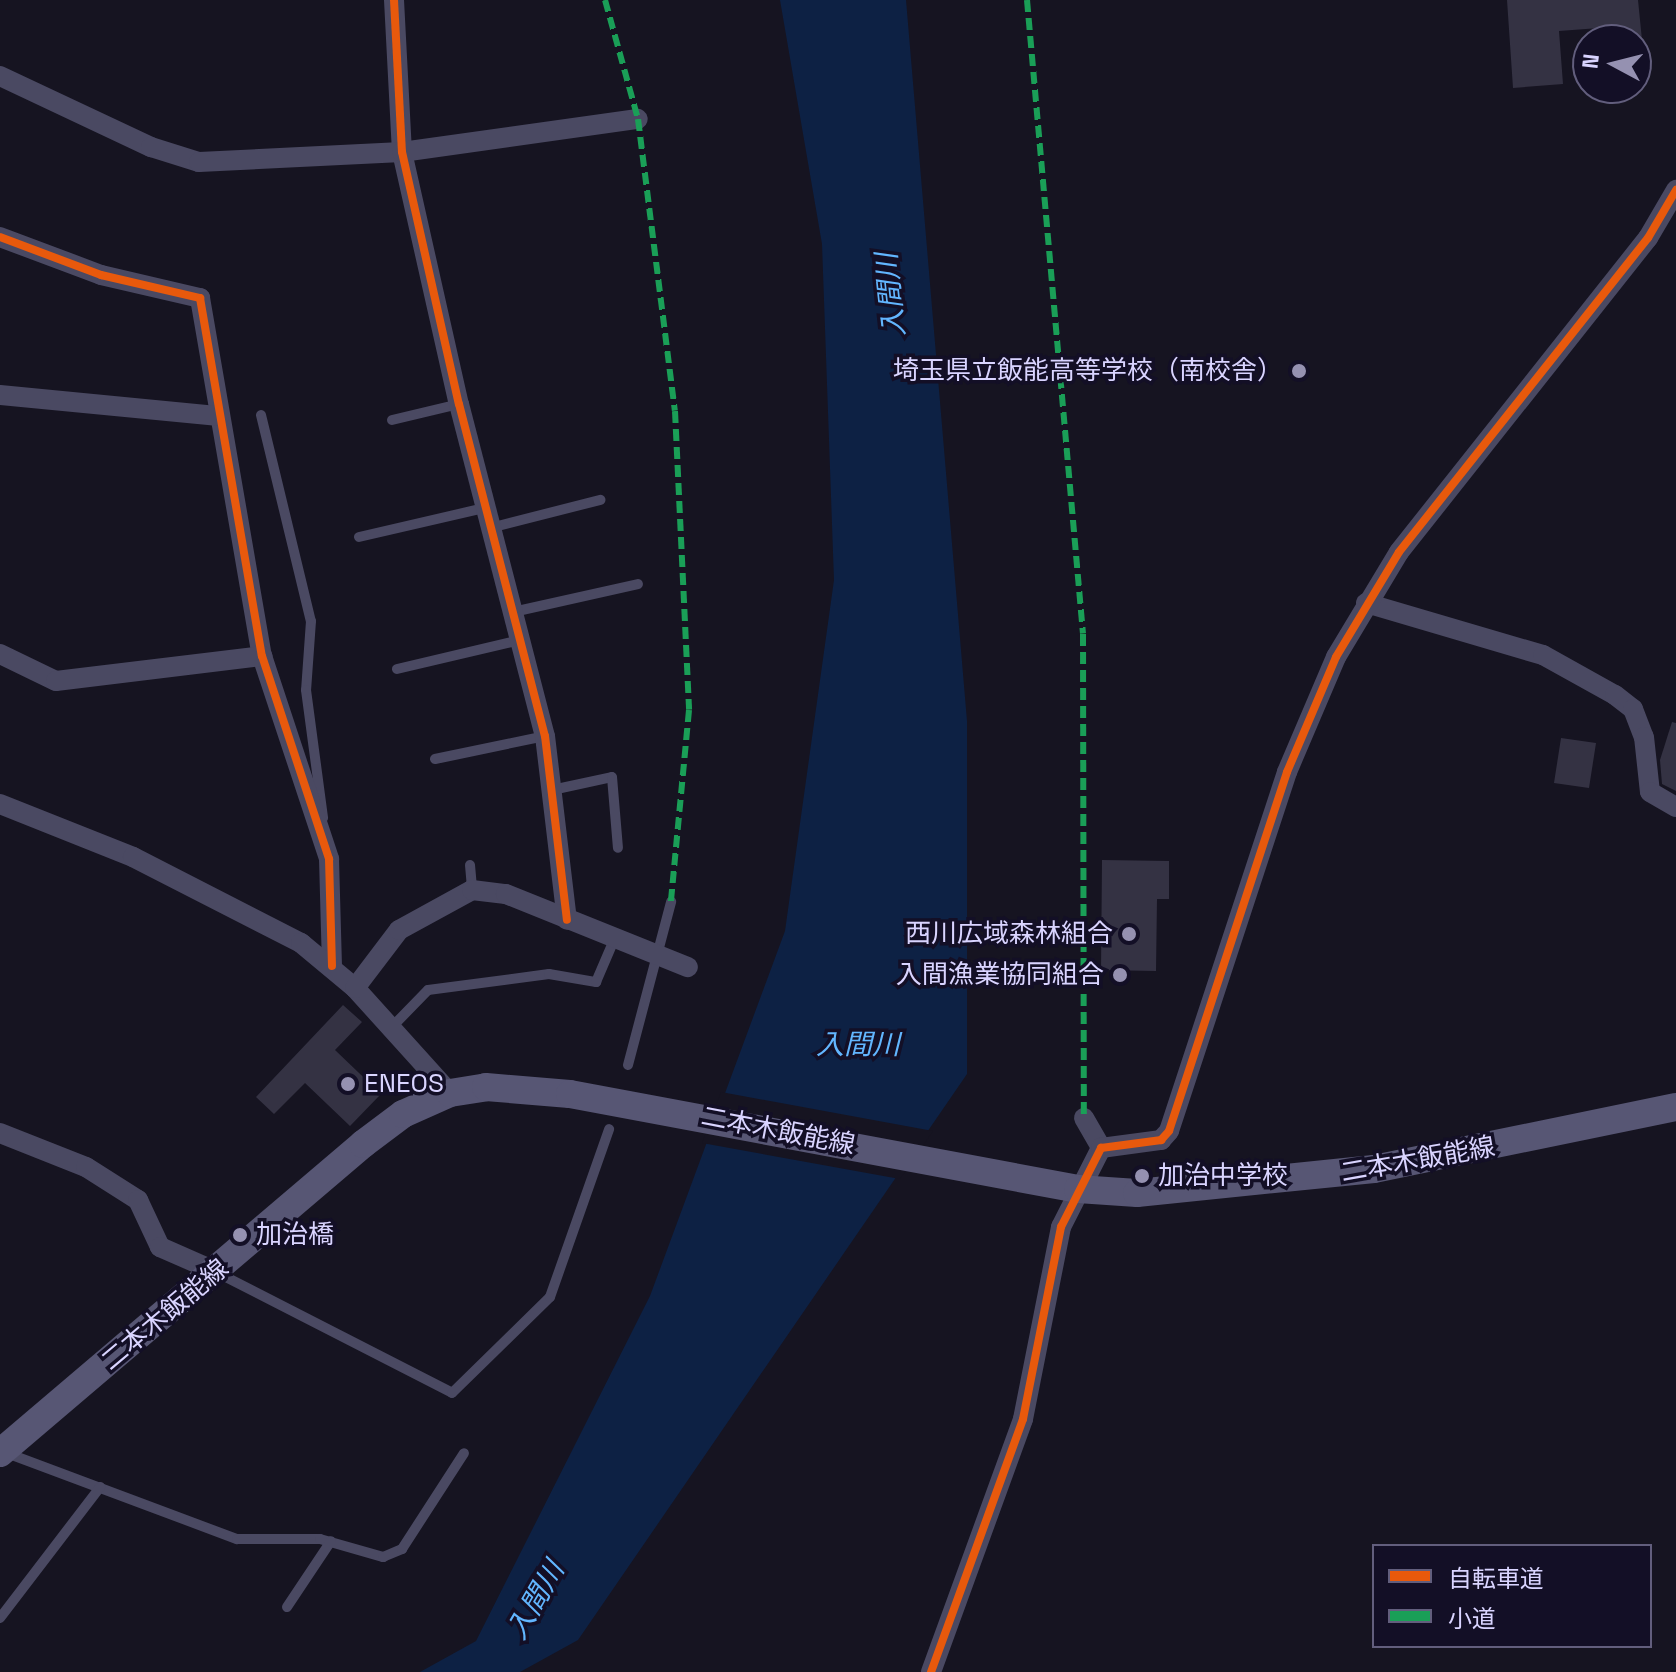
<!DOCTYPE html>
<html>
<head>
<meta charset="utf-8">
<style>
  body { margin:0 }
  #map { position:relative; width:1676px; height:1672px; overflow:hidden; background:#161421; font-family:"Space Grotesk","Noto Sans JP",sans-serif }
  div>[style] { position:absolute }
  .water>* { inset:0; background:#0d2144 }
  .pier>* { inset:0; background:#161421 }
  .building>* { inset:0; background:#343243 }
  .lane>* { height:10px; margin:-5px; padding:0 5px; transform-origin:5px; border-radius:5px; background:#4a4962 }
  .street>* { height:20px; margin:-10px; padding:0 10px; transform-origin:10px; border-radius:10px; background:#4a4962 }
  .secondary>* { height:28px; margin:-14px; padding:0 14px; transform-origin:14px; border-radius:14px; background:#575674 }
  .quiet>* { height:6px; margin-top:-3px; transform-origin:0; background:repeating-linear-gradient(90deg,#1a9f57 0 12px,transparent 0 18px) }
  .cycleway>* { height:8px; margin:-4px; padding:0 4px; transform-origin:4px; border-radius:4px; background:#e8590c }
  .dots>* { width:22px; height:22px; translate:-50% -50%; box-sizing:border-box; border:4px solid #130f26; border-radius:50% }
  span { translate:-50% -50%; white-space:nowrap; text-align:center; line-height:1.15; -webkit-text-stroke:7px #130f26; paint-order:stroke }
  .poi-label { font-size:26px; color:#d9d4ff }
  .right { translate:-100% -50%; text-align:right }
  .left { translate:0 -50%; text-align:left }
  .street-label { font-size:26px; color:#d9d4ff }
  .water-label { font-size:28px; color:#62b6ff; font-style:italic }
  .legend { position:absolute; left:1372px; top:1544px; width:280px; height:104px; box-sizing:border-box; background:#130f26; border:2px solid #625e7d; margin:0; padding:10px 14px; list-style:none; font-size:24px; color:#d9d4ff }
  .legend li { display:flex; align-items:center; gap:16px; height:40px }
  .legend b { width:40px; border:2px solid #625e7d }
  .north { position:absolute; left:1572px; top:24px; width:80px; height:80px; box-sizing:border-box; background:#130f26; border:2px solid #625e7d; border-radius:50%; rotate:277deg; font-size:22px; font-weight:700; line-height:32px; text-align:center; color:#d9d4ff }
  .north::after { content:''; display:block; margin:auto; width:28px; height:36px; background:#9591b1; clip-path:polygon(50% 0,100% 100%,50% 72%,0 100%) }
</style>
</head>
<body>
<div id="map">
  <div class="water">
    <i style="clip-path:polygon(780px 0,906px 0,967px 721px,967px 1074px,578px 1640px,520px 1672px,420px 1672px,476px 1641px,650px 1296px,785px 931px,834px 580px,822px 244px)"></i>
  </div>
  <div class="pier">
    <i style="clip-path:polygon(721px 1092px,933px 1131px,900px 1179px,702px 1143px)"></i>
  </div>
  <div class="building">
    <i style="clip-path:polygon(1507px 0,1638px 0,1642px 40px,1599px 40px,1599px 28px,1559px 31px,1563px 84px,1513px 88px)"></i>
    <i style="clip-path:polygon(1672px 722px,1676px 723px,1676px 791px,1662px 784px,1660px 760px)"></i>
    <i style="clip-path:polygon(1561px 738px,1596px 743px,1589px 788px,1554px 783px)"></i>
    <i style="clip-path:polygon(1102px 860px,1169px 861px,1169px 899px,1157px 899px,1156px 971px,1101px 970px)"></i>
    <i style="clip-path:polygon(343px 1005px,362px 1022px,335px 1050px,381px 1094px,350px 1126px,305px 1083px,274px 1114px,256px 1097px)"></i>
  </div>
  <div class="lane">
    <i style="left:261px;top:415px;width:212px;rotate:76.4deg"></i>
    <i style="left:311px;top:621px;width:69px;rotate:94.1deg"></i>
    <i style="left:306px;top:690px;width:129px;rotate:82.4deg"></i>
    <i style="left:392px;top:420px;width:69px;rotate:-13.4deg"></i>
    <i style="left:490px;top:528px;width:114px;rotate:-14.3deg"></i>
    <i style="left:359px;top:537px;width:129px;rotate:-13deg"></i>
    <i style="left:513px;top:612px;width:128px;rotate:-12.6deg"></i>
    <i style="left:397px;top:669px;width:126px;rotate:-13.3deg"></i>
    <i style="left:435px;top:759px;width:112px;rotate:-11.8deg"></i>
    <i style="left:552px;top:790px;width:61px;rotate:-12.2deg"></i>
    <i style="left:612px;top:777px;width:71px;rotate:85.2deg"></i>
    <i style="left:470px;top:865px;width:25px;rotate:85deg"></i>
    <i style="left:391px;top:1028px;width:53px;rotate:-45.8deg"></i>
    <i style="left:428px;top:990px;width:122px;rotate:-7.5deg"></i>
    <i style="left:549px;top:974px;width:48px;rotate:9.7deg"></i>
    <i style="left:596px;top:982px;width:46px;rotate:-66.8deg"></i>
    <i style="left:628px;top:1065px;width:169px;rotate:-75.2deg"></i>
    <i style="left:218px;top:1273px;width:263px;rotate:27.1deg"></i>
    <i style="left:452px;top:1393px;width:137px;rotate:-44.4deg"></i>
    <i style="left:550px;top:1297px;width:178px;rotate:-70.6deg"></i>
    <i style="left:4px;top:1452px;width:249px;rotate:20.5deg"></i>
    <i style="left:237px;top:1539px;width:83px"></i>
    <i style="left:320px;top:1539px;width:66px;rotate:15.9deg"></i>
    <i style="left:383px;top:1557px;width:21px;rotate:-23deg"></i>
    <i style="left:402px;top:1549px;width:114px;rotate:-57.1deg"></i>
    <i style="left:287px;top:1607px;width:79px;rotate:-56.3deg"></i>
    <i style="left:0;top:1618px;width:165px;rotate:-52.6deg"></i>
  </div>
  <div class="street">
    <i style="left:394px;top:0;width:152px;rotate:87deg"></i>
    <i style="left:402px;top:152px;width:258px;rotate:77.3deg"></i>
    <i style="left:459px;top:404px;width:343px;rotate:75.5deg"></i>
    <i style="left:545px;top:736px;width:185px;rotate:83.2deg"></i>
    <i style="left:0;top:76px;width:167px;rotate:25.2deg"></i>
    <i style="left:151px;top:147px;width:50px;rotate:17.4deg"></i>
    <i style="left:199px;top:162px;width:203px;rotate:-2.8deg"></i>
    <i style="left:402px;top:152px;width:238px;rotate:-8deg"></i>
    <i style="left:0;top:237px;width:108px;rotate:20.6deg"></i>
    <i style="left:101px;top:275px;width:102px;rotate:13.1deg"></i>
    <i style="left:200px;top:298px;width:363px;rotate:80.2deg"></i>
    <i style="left:262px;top:656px;width:214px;rotate:71.7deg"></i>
    <i style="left:329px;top:859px;width:107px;rotate:88.4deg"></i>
    <i style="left:0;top:395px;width:220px;rotate:5.5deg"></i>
    <i style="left:1366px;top:603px;width:184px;rotate:16.4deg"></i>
    <i style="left:1543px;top:655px;width:82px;rotate:29.1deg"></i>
    <i style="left:1615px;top:695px;width:23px;rotate:38deg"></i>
    <i style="left:1633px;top:709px;width:30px;rotate:69deg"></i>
    <i style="left:1644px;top:737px;width:55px;rotate:83.8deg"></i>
    <i style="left:1650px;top:792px;width:30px;rotate:30deg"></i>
    <i style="left:0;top:654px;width:62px;rotate:25.7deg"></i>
    <i style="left:56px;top:681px;width:208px;rotate:-6.9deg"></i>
    <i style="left:0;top:804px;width:143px;rotate:21.7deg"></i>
    <i style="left:133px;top:857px;width:189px;rotate:27.1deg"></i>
    <i style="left:301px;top:943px;width:70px;rotate:39.8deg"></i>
    <i style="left:355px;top:988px;width:142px;rotate:47.9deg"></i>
    <i style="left:355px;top:988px;width:73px;rotate:-52.8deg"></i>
    <i style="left:399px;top:930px;width:83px;rotate:-28.7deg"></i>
    <i style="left:472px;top:890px;width:34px;rotate:7deg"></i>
    <i style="left:506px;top:894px;width:196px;rotate:21.9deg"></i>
    <i style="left:1084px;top:1118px;width:34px;rotate:60deg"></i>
    <i style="left:0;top:1133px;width:92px;rotate:21.6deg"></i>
    <i style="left:86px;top:1167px;width:62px;rotate:32.4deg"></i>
    <i style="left:138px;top:1200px;width:52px;rotate:64.9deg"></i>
    <i style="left:160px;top:1247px;width:62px;rotate:23.7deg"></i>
    <i style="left:931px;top:1672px;width:269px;rotate:-70deg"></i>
    <i style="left:1023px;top:1419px;width:196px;rotate:-78.8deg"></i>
    <i style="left:1061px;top:1227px;width:89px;rotate:-63.1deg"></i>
    <i style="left:1101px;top:1148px;width:61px;rotate:-7.6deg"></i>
    <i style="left:1161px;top:1140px;width:12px;rotate:-48deg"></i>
    <i style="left:1169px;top:1131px;width:378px;rotate:-71.8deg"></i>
    <i style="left:1287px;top:772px;width:125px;rotate:-66.9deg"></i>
    <i style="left:1336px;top:657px;width:122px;rotate:-59deg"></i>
    <i style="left:1399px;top:552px;width:401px;rotate:-51.6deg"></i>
    <i style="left:1648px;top:238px;width:56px;rotate:-59.7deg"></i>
  </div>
  <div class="secondary">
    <i style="left:0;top:1453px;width:477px;rotate:-40.4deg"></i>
    <i style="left:363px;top:1144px;width:50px;rotate:-36.9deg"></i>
    <i style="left:403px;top:1114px;width:51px;rotate:-24.1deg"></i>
    <i style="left:450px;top:1093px;width:36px;rotate:-9deg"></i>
    <i style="left:486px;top:1087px;width:84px;rotate:4.8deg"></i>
    <i style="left:570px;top:1094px;width:517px;rotate:10.59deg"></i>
    <i style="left:1078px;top:1189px;width:59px;rotate:3.9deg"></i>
    <i style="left:1137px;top:1193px;width:238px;rotate:-5.8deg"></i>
    <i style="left:1374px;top:1169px;width:308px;rotate:-11.6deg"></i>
  </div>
  <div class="quiet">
    <i style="left:605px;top:0;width:123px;rotate:74.5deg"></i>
    <i style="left:638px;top:119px;width:294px;rotate:82.8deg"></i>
    <i style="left:675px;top:411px;width:299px;rotate:87.3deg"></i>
    <i style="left:689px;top:710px;width:193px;rotate:95.4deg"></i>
    <i style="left:1027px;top:0;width:636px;rotate:84.95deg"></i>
    <i style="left:1083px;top:634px;width:484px;rotate:89.9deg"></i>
  </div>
  <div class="cycleway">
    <i style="left:394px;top:0;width:152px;rotate:87deg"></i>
    <i style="left:402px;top:152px;width:258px;rotate:77.3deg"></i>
    <i style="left:459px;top:404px;width:343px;rotate:75.5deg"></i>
    <i style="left:545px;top:736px;width:185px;rotate:83.2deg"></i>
    <i style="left:0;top:237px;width:108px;rotate:20.6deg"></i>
    <i style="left:101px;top:275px;width:102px;rotate:13.1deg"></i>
    <i style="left:200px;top:298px;width:363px;rotate:80.2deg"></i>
    <i style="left:262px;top:656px;width:214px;rotate:71.7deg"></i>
    <i style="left:329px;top:859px;width:107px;rotate:88.4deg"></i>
    <i style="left:931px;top:1672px;width:269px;rotate:-70deg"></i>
    <i style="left:1023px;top:1419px;width:196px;rotate:-78.8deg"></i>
    <i style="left:1061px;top:1227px;width:89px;rotate:-63.1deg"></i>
    <i style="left:1101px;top:1148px;width:61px;rotate:-7.6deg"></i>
    <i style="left:1161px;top:1140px;width:12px;rotate:-48deg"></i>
    <i style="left:1169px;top:1131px;width:378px;rotate:-71.8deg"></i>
    <i style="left:1287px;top:772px;width:125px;rotate:-66.9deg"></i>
    <i style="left:1336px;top:657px;width:122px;rotate:-59deg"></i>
    <i style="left:1399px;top:552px;width:401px;rotate:-51.6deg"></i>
    <i style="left:1648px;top:238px;width:56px;rotate:-59.7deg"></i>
  </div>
  <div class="dots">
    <i style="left:1299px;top:371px;background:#9591b1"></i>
    <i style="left:1129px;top:934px;background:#9591b1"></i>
    <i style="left:1120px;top:975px;background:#9591b1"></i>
    <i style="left:348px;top:1084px;background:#9591b1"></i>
    <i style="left:1142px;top:1176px;background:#9591b1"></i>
    <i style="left:240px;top:1235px;background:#9591b1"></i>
  </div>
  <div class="poi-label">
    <span class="right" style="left:1283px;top:371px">埼玉県立飯能高等学校（南校舎）</span>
    <span class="right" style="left:1113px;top:934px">西川広域森林組合</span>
    <span class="right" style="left:1104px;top:975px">入間漁業協同組合</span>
    <span class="left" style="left:364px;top:1084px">ENEOS</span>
    <span class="left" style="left:1158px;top:1176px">加治中学校</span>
    <span class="left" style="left:256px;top:1235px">加治橋</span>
  </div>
  <div class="street-label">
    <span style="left:778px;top:1131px;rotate:11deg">二本木飯能線</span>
    <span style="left:1418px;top:1160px;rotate:-10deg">二本木飯能線</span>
    <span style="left:165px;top:1315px;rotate:-40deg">二本木飯能線</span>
  </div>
  <div class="water-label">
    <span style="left:890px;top:295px;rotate:-96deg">入間川</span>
    <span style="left:858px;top:1044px">入間川</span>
    <span style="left:535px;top:1600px;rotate:-60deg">入間川</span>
  </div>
  <ul class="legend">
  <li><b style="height:10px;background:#e8590c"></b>自転車道</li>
  <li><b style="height:10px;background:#1a9f57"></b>小道</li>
  </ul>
  <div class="north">N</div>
</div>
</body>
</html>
